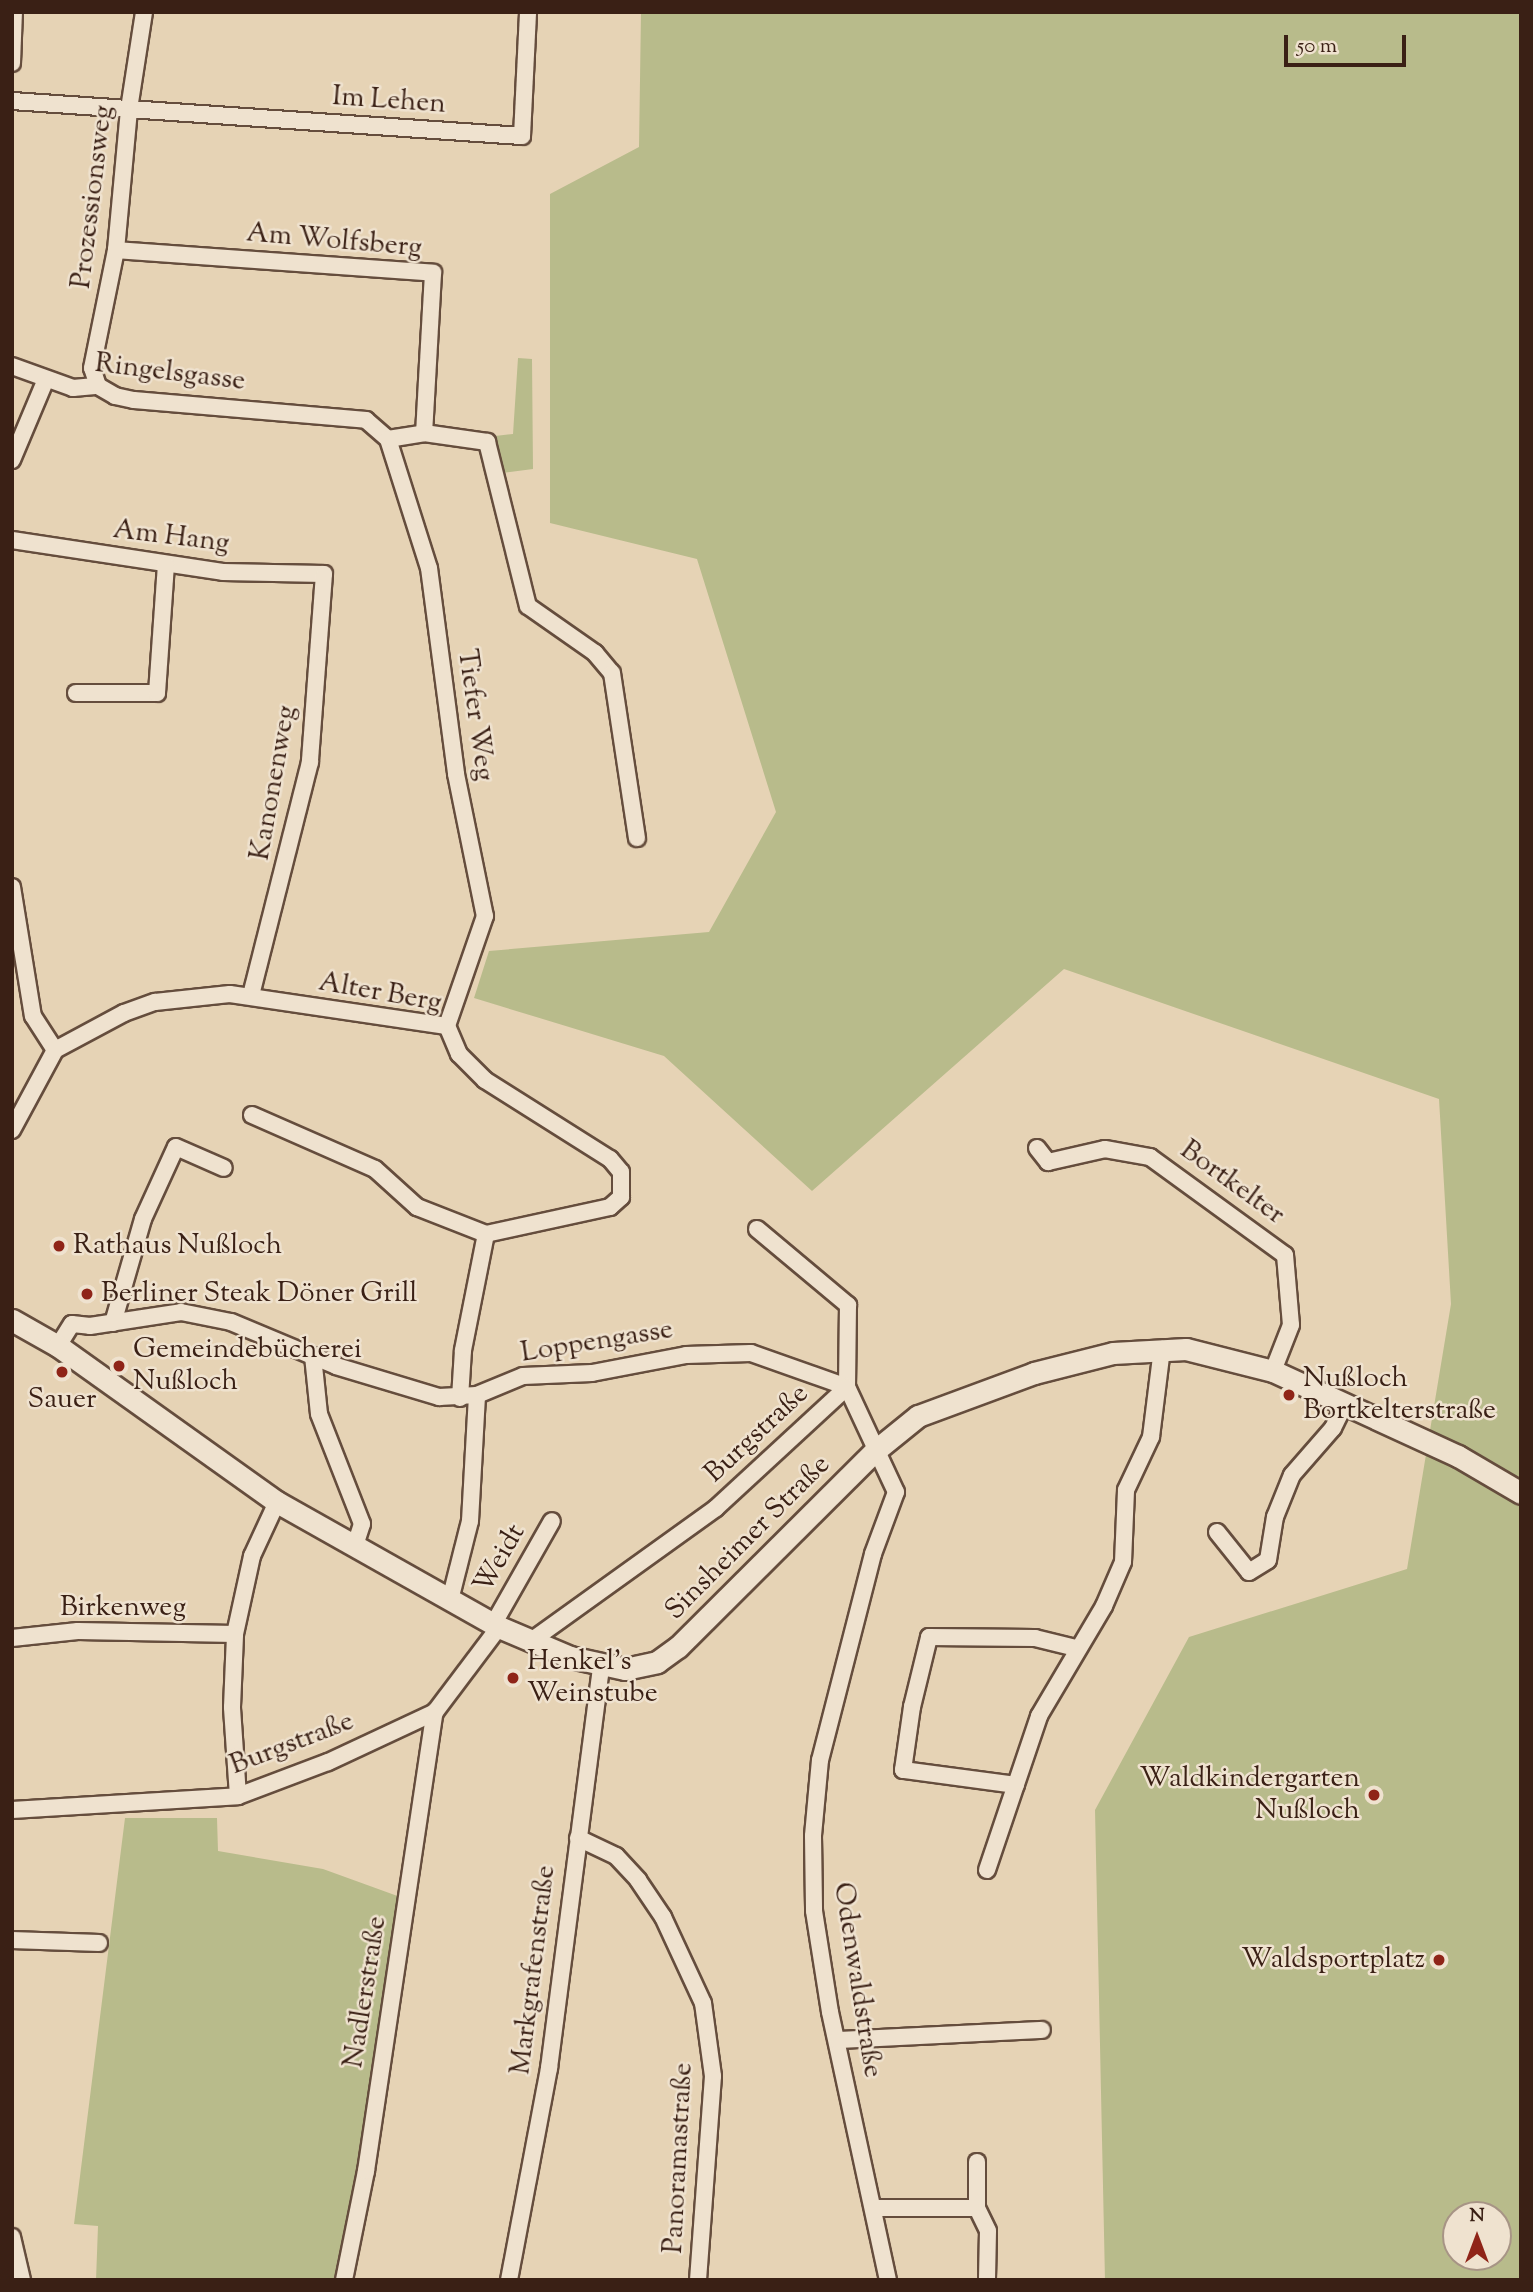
<!DOCTYPE html>
<html>
<head>
<meta charset="utf-8">
<style>
  body { margin:0 }
  #map { position:relative; width:1533px; height:2292px; overflow:hidden; background:#e6d3b5; font-family:"Sorts Mill Goudy",serif }
  div>[style] { position:absolute }
  .green>* { inset:0; background:#b8bb8b }
  .roads { filter:drop-shadow(2px 0 #654d3d) drop-shadow(-2px 0 #654d3d) drop-shadow(0 2px #654d3d) drop-shadow(0 -2px #654d3d) }
  .street>* { height:16px; margin:-8px; padding:0 8px; transform-origin:8px; border-radius:8px; background:#efe2cf }
  .secondary>* { height:21px; margin:-10.5px; padding:0 10.5px; transform-origin:10.5px; border-radius:10.5px; background:#efe2cf }
  .dots>* { width:19px; height:19px; translate:-50% -50%; box-sizing:border-box; border:4px solid #efe2cf; border-radius:50% }
  span { translate:-50% -50%; white-space:nowrap; text-align:center; line-height:1.15; -webkit-text-stroke:5px #efe2cf; paint-order:stroke }
  .street-label { font-size:28px; color:#3a2015 }
  .poi-label { font-size:28px; color:#3a2015 }
  .left { translate:0 -50%; text-align:left }
  .right { translate:-100% -50%; text-align:right }
  .frame { position:absolute; inset:0; border:14px solid #3a2015; pointer-events:none }
  .north { position:absolute; left:1442px; top:2201px; width:70px; height:70px; box-sizing:border-box; background:#efe2cf; border:2px solid #a79485; border-radius:50%; rotate:0deg; font-size:19px; font-weight:700; line-height:28px; text-align:center; color:#3a2015 }
  .north::after { content:''; display:block; margin:auto; width:24px; height:32px; background:#8f2418; clip-path:polygon(50% 0,100% 100%,50% 72%,0 100%) }
  .scale { position:absolute; left:1284px; top:35px; width:122px; height:32px; box-sizing:border-box; border:4px solid #3a2015; border-top:0; padding-left:9px; font-size:21px; line-height:24px; white-space:nowrap; color:#3a2015; -webkit-text-stroke:5px #efe2cf; paint-order:stroke }
</style>
</head>
<body>
<div id="map">
  <div class="green">
    <i style="clip-path:polygon(evenodd,641px 12px,1521px 12px,1521px 2280px,1105px 2280px,1095px 1810px,1189px 1637px,1407px 1569px,1451px 1304px,1439px 1099px,1064px 969px,812px 1191px,664px 1056px,474px 998px,489px 951px,709px 932px,776px 812px,697px 559px,550px 523px,550px 194px,639px 147px,641px 12px,1456px 2215px,1498px 2215px,1498px 2257px,1456px 2257px,1456px 2215px)"></i>
    <i style="clip-path:polygon(518px 358px,532px 359px,533px 469px,502px 473px,495px 436px,513px 434px)"></i>
    <i style="clip-path:polygon(125px 1818px,217px 1818px,218px 1851px,323px 1869px,403px 1898px,347px 2242px,333px 2280px,96px 2280px,98px 2226px,74px 2224px)"></i>
  </div>
  <div class="roads">
    <div class="street">
      <i style="left:12px;top:63px;width:51px;rotate:-87.8deg"></i>
      <i style="left:12px;top:101px;width:511px;rotate:3.93deg"></i>
      <i style="left:522px;top:136px;width:124px;rotate:-87.2deg"></i>
      <i style="left:116px;top:250px;width:318px;rotate:4.1deg"></i>
      <i style="left:433px;top:273px;width:160px;rotate:93.2deg"></i>
      <i style="left:12px;top:366px;width:65px;rotate:19.8deg"></i>
      <i style="left:73px;top:388px;width:25px;rotate:-5deg"></i>
      <i style="left:98px;top:386px;width:20px;rotate:30deg"></i>
      <i style="left:115px;top:396px;width:19px;rotate:12deg"></i>
      <i style="left:134px;top:400px;width:233px;rotate:4.9deg"></i>
      <i style="left:366px;top:420px;width:29px;rotate:41deg"></i>
      <i style="left:388px;top:439px;width:135px;rotate:72.4deg"></i>
      <i style="left:429px;top:568px;width:208px;rotate:82.5deg"></i>
      <i style="left:456px;top:774px;width:145px;rotate:78.5deg"></i>
      <i style="left:485px;top:916px;width:116px;rotate:109.1deg"></i>
      <i style="left:98px;top:386px;width:19px;rotate:-108deg"></i>
      <i style="left:92px;top:368px;width:120px;rotate:-78.5deg"></i>
      <i style="left:116px;top:250px;width:142px;rotate:-84.7deg"></i>
      <i style="left:129px;top:109px;width:98px;rotate:-81.2deg"></i>
      <i style="left:388px;top:439px;width:36px;rotate:-9deg"></i>
      <i style="left:424px;top:433px;width:64px;rotate:8.1deg"></i>
      <i style="left:487px;top:442px;width:169px;rotate:76deg"></i>
      <i style="left:528px;top:606px;width:82px;rotate:35deg"></i>
      <i style="left:595px;top:653px;width:26px;rotate:50deg"></i>
      <i style="left:612px;top:673px;width:167px;rotate:81.4deg"></i>
      <i style="left:12px;top:460px;width:88px;rotate:-67.2deg"></i>
      <i style="left:12px;top:540px;width:213px;rotate:8.6deg"></i>
      <i style="left:223px;top:572px;width:101px;rotate:1.1deg"></i>
      <i style="left:324px;top:574px;width:189px;rotate:94.3deg"></i>
      <i style="left:310px;top:762px;width:241px;rotate:104.2deg"></i>
      <i style="left:76px;top:693px;width:81px"></i>
      <i style="left:157px;top:693px;width:128px;rotate:-86deg"></i>
      <i style="left:12px;top:887px;width:131px;rotate:80.8deg"></i>
      <i style="left:33px;top:1016px;width:40px;rotate:57.1deg"></i>
      <i style="left:252px;top:1115px;width:134px;rotate:23.7deg"></i>
      <i style="left:375px;top:1169px;width:57px;rotate:42.1deg"></i>
      <i style="left:417px;top:1207px;width:74px;rotate:21.4deg"></i>
      <i style="left:486px;top:1234px;width:127px;rotate:-12.3deg"></i>
      <i style="left:610px;top:1207px;width:15px;rotate:-42deg"></i>
      <i style="left:621px;top:1197px;width:25px;rotate:-90deg"></i>
      <i style="left:621px;top:1172px;width:17px;rotate:-130deg"></i>
      <i style="left:610px;top:1159px;width:148px;rotate:-147.7deg"></i>
      <i style="left:485px;top:1080px;width:37px;rotate:-135deg"></i>
      <i style="left:459px;top:1054px;width:30px;rotate:-113deg"></i>
      <i style="left:12px;top:1130px;width:91px;rotate:-61.7deg"></i>
      <i style="left:55px;top:1050px;width:78px;rotate:-28.2deg"></i>
      <i style="left:124px;top:1013px;width:33px;rotate:-20deg"></i>
      <i style="left:155px;top:1002px;width:75px;rotate:-6.1deg"></i>
      <i style="left:230px;top:994px;width:219px;rotate:8.4deg"></i>
      <i style="left:1037px;top:1148px;width:18px;rotate:52deg"></i>
      <i style="left:1048px;top:1162px;width:58px;rotate:-12.8deg"></i>
      <i style="left:1105px;top:1149px;width:46px;rotate:10.1deg"></i>
      <i style="left:1150px;top:1157px;width:167px;rotate:36deg"></i>
      <i style="left:1285px;top:1255px;width:70px;rotate:85.1deg"></i>
      <i style="left:1291px;top:1325px;width:49px;rotate:111.4deg"></i>
      <i style="left:757px;top:1229px;width:119px;rotate:39.9deg"></i>
      <i style="left:848px;top:1305px;width:82px;rotate:90.7deg"></i>
      <i style="left:113px;top:1323px;width:108px;rotate:-73.9deg"></i>
      <i style="left:143px;top:1219px;width:79px;rotate:-65.4deg"></i>
      <i style="left:176px;top:1147px;width:52px;rotate:23.6deg"></i>
      <i style="left:58px;top:1346px;width:26px;rotate:-58deg"></i>
      <i style="left:72px;top:1324px;width:18px;rotate:6deg"></i>
      <i style="left:90px;top:1326px;width:92px;rotate:-8.7deg"></i>
      <i style="left:181px;top:1312px;width:51px;rotate:11.3deg"></i>
      <i style="left:231px;top:1322px;width:114px;rotate:22.7deg"></i>
      <i style="left:336px;top:1366px;width:108px;rotate:16.8deg"></i>
      <i style="left:439px;top:1397px;width:38px;rotate:-3deg"></i>
      <i style="left:477px;top:1395px;width:50px;rotate:-22.4deg"></i>
      <i style="left:523px;top:1376px;width:69px;rotate:-2.5deg"></i>
      <i style="left:592px;top:1373px;width:96px;rotate:-10.8deg"></i>
      <i style="left:686px;top:1355px;width:65px;rotate:-1.8deg"></i>
      <i style="left:751px;top:1353px;width:102px;rotate:19.5deg"></i>
      <i style="left:847px;top:1387px;width:116px;rotate:65deg"></i>
      <i style="left:896px;top:1492px;width:66px;rotate:110.4deg"></i>
      <i style="left:873px;top:1554px;width:213px;rotate:104.4deg"></i>
      <i style="left:820px;top:1760px;width:76px;rotate:95.3deg"></i>
      <i style="left:813px;top:1836px;width:75px;rotate:89.2deg"></i>
      <i style="left:814px;top:1911px;width:102px;rotate:81deg"></i>
      <i style="left:830px;top:2012px;width:274px;rotate:77.8deg"></i>
      <i style="left:313px;top:1356px;width:58px;rotate:84.1deg"></i>
      <i style="left:319px;top:1414px;width:118px;rotate:68.6deg"></i>
      <i style="left:362px;top:1524px;width:22px;rotate:108deg"></i>
      <i style="left:460px;top:1398px;width:48px;rotate:-86.4deg"></i>
      <i style="left:463px;top:1350px;width:118px;rotate:-78.8deg"></i>
      <i style="left:1217px;top:1532px;width:51px;rotate:51.3deg"></i>
      <i style="left:1249px;top:1572px;width:22px;rotate:-32deg"></i>
      <i style="left:1268px;top:1560px;width:44px;rotate:-80.8deg"></i>
      <i style="left:1275px;top:1517px;width:45px;rotate:-68deg"></i>
      <i style="left:1292px;top:1475px;width:62px;rotate:-48.9deg"></i>
      <i style="left:1333px;top:1428px;width:25px;rotate:-64deg"></i>
      <i style="left:450px;top:1600px;width:81px;rotate:-75.8deg"></i>
      <i style="left:470px;top:1521px;width:126px;rotate:-86.8deg"></i>
      <i style="left:494px;top:1623px;width:117px;rotate:-60.4deg"></i>
      <i style="left:12px;top:1638px;width:66px;rotate:-6.1deg"></i>
      <i style="left:78px;top:1631px;width:157px;rotate:1.1deg"></i>
      <i style="left:531px;top:1641px;width:228px;rotate:-35.7deg"></i>
      <i style="left:716px;top:1508px;width:178px;rotate:-42.7deg"></i>
      <i style="left:1016px;top:1785px;width:114px;rotate:-172.4deg"></i>
      <i style="left:903px;top:1770px;width:64px;rotate:-81.9deg"></i>
      <i style="left:912px;top:1707px;width:72px;rotate:-76.3deg"></i>
      <i style="left:929px;top:1637px;width:106px;rotate:0.5deg"></i>
      <i style="left:1035px;top:1638px;width:42px;rotate:13.7deg"></i>
      <i style="left:238px;top:1796px;width:89px;rotate:-93.9deg"></i>
      <i style="left:232px;top:1707px;width:73px;rotate:-87.6deg"></i>
      <i style="left:235px;top:1634px;width:80px;rotate:-77.7deg"></i>
      <i style="left:252px;top:1556px;width:60px;rotate:-65.2deg"></i>
      <i style="left:12px;top:1810px;width:226px;rotate:-3.5deg"></i>
      <i style="left:238px;top:1796px;width:96px;rotate:-20.7deg"></i>
      <i style="left:328px;top:1762px;width:118px;rotate:-25deg"></i>
      <i style="left:435px;top:1712px;width:106px;rotate:-53deg"></i>
      <i style="left:578px;top:1838px;width:42px;rotate:25.3deg"></i>
      <i style="left:616px;top:1856px;width:33px;rotate:47deg"></i>
      <i style="left:638px;top:1880px;width:45px;rotate:56deg"></i>
      <i style="left:663px;top:1917px;width:95px;rotate:65.1deg"></i>
      <i style="left:703px;top:2003px;width:74px;rotate:82.2deg"></i>
      <i style="left:713px;top:2076px;width:205px;rotate:94.2deg"></i>
      <i style="left:987px;top:1870px;width:163px;rotate:-71.3deg"></i>
      <i style="left:1039px;top:1716px;width:128px;rotate:-59.4deg"></i>
      <i style="left:1104px;top:1606px;width:48px;rotate:-66.6deg"></i>
      <i style="left:1123px;top:1562px;width:72px;rotate:-87.6deg"></i>
      <i style="left:1126px;top:1490px;width:59px;rotate:-64.7deg"></i>
      <i style="left:1151px;top:1437px;width:89px;rotate:-82.9deg"></i>
      <i style="left:12px;top:1940px;width:87px;rotate:2deg"></i>
      <i style="left:837px;top:2040px;width:205px;rotate:-2.8deg"></i>
      <i style="left:873px;top:2208px;width:104px"></i>
      <i style="left:977px;top:2208px;width:25px;rotate:64deg"></i>
      <i style="left:988px;top:2231px;width:49px;rotate:91.2deg"></i>
      <i style="left:977px;top:2208px;width:46px;rotate:-90deg"></i>
      <i style="left:12px;top:2237px;width:44px;rotate:76.9deg"></i>
      <i style="left:344px;top:2280px;width:111px;rotate:-78.6deg"></i>
      <i style="left:366px;top:2171px;width:464px;rotate:-81.5deg"></i>
      <i style="left:509px;top:2280px;width:216px;rotate:-79.3deg"></i>
      <i style="left:549px;top:2068px;width:406px;rotate:-82.6deg"></i>
    </div>
    <div class="secondary">
      <i style="left:12px;top:1320px;width:53px;rotate:29.5deg"></i>
      <i style="left:58px;top:1346px;width:269px;rotate:35.5deg"></i>
      <i style="left:277px;top:1502px;width:255px;rotate:29.4deg"></i>
      <i style="left:499px;top:1627px;width:77px;rotate:22.9deg"></i>
      <i style="left:570px;top:1657px;width:56px;rotate:12.3deg"></i>
      <i style="left:625px;top:1669px;width:33px;rotate:-12deg"></i>
      <i style="left:657px;top:1662px;width:26px;rotate:-36deg"></i>
      <i style="left:678px;top:1647px;width:279px;rotate:-44.9deg"></i>
      <i style="left:876px;top:1450px;width:54px;rotate:-39deg"></i>
      <i style="left:918px;top:1416px;width:124px;rotate:-20.3deg"></i>
      <i style="left:1034px;top:1373px;width:81px;rotate:-14.2deg"></i>
      <i style="left:1113px;top:1353px;width:73px;rotate:-3.1deg"></i>
      <i style="left:1186px;top:1349px;width:90px;rotate:14.2deg"></i>
      <i style="left:1273px;top:1371px;width:204px;rotate:24.7deg"></i>
      <i style="left:1458px;top:1456px;width:73px;rotate:30.4deg"></i>
    </div>
  </div>
  <div class="dots">
    <i style="left:59px;top:1246px;background:#8f2418"></i>
    <i style="left:87px;top:1294px;background:#8f2418"></i>
    <i style="left:119px;top:1366px;background:#8f2418"></i>
    <i style="left:62px;top:1372px;background:#8f2418"></i>
    <i style="left:1289px;top:1395px;background:#8f2418"></i>
    <i style="left:513px;top:1678px;background:#8f2418"></i>
    <i style="left:1374px;top:1795px;background:#8f2418"></i>
    <i style="left:1439px;top:1960px;background:#8f2418"></i>
  </div>
  <div class="street-label">
    <span style="left:389px;top:101px;rotate:4deg">Im Lehen</span>
    <span style="left:93px;top:197px;rotate:-83deg">Prozessionsweg</span>
    <span style="left:334px;top:241px;rotate:5deg">Am Wolfsberg</span>
    <span style="left:170px;top:373px;rotate:7deg">Ringelsgasse</span>
    <span style="left:171px;top:537px;rotate:7deg">Am Hang</span>
    <span style="left:475px;top:715px;rotate:82deg">Tiefer Weg</span>
    <span style="left:274px;top:783px;rotate:-80deg">Kanonenweg</span>
    <span style="left:380px;top:993px;rotate:10deg">Alter Berg</span>
    <span style="left:1232px;top:1183px;rotate:36deg">Bortkelter</span>
    <span style="left:597px;top:1342px;rotate:-9deg">Loppengasse</span>
    <span style="left:757px;top:1434px;rotate:-43deg">Burgstraße</span>
    <span style="left:748px;top:1538px;rotate:-45deg">Sinsheimer Straße</span>
    <span style="left:500px;top:1559px;rotate:-60deg">Weidt</span>
    <span style="left:123px;top:1608px">Birkenweg</span>
    <span style="left:292px;top:1744px;rotate:-21deg">Burgstraße</span>
    <span style="left:534px;top:1970px;rotate:-83deg">Markgrafenstraße</span>
    <span style="left:857px;top:1980px;rotate:81deg">Odenwaldstraße</span>
    <span style="left:366px;top:1992px;rotate:-81deg">Nadlerstraße</span>
    <span style="left:679px;top:2158px;rotate:-87deg">Panoramastraße</span>
  </div>
  <div class="poi-label">
    <span class="left" style="left:73px;top:1246px">Rathaus Nußloch</span>
    <span class="left" style="left:101px;top:1294px">Berliner Steak Döner Grill</span>
    <span class="left" style="left:133px;top:1366px">Gemeindebücherei<br>Nußloch</span>
    <span class="left" style="left:1303px;top:1395px">Nußloch<br>Bortkelterstraße</span>
    <span style="left:62px;top:1400px">Sauer</span>
    <span class="left" style="left:527px;top:1678px">Henkel's<br>Weinstube</span>
    <span class="right" style="left:1360px;top:1795px">Waldkindergarten<br>Nußloch</span>
    <span class="right" style="left:1425px;top:1960px">Waldsportplatz</span>
  </div>
  <div class="frame"></div>
  <div class="north">N</div>
  <div class="scale">50 m</div>
</div>
</body>
</html>
